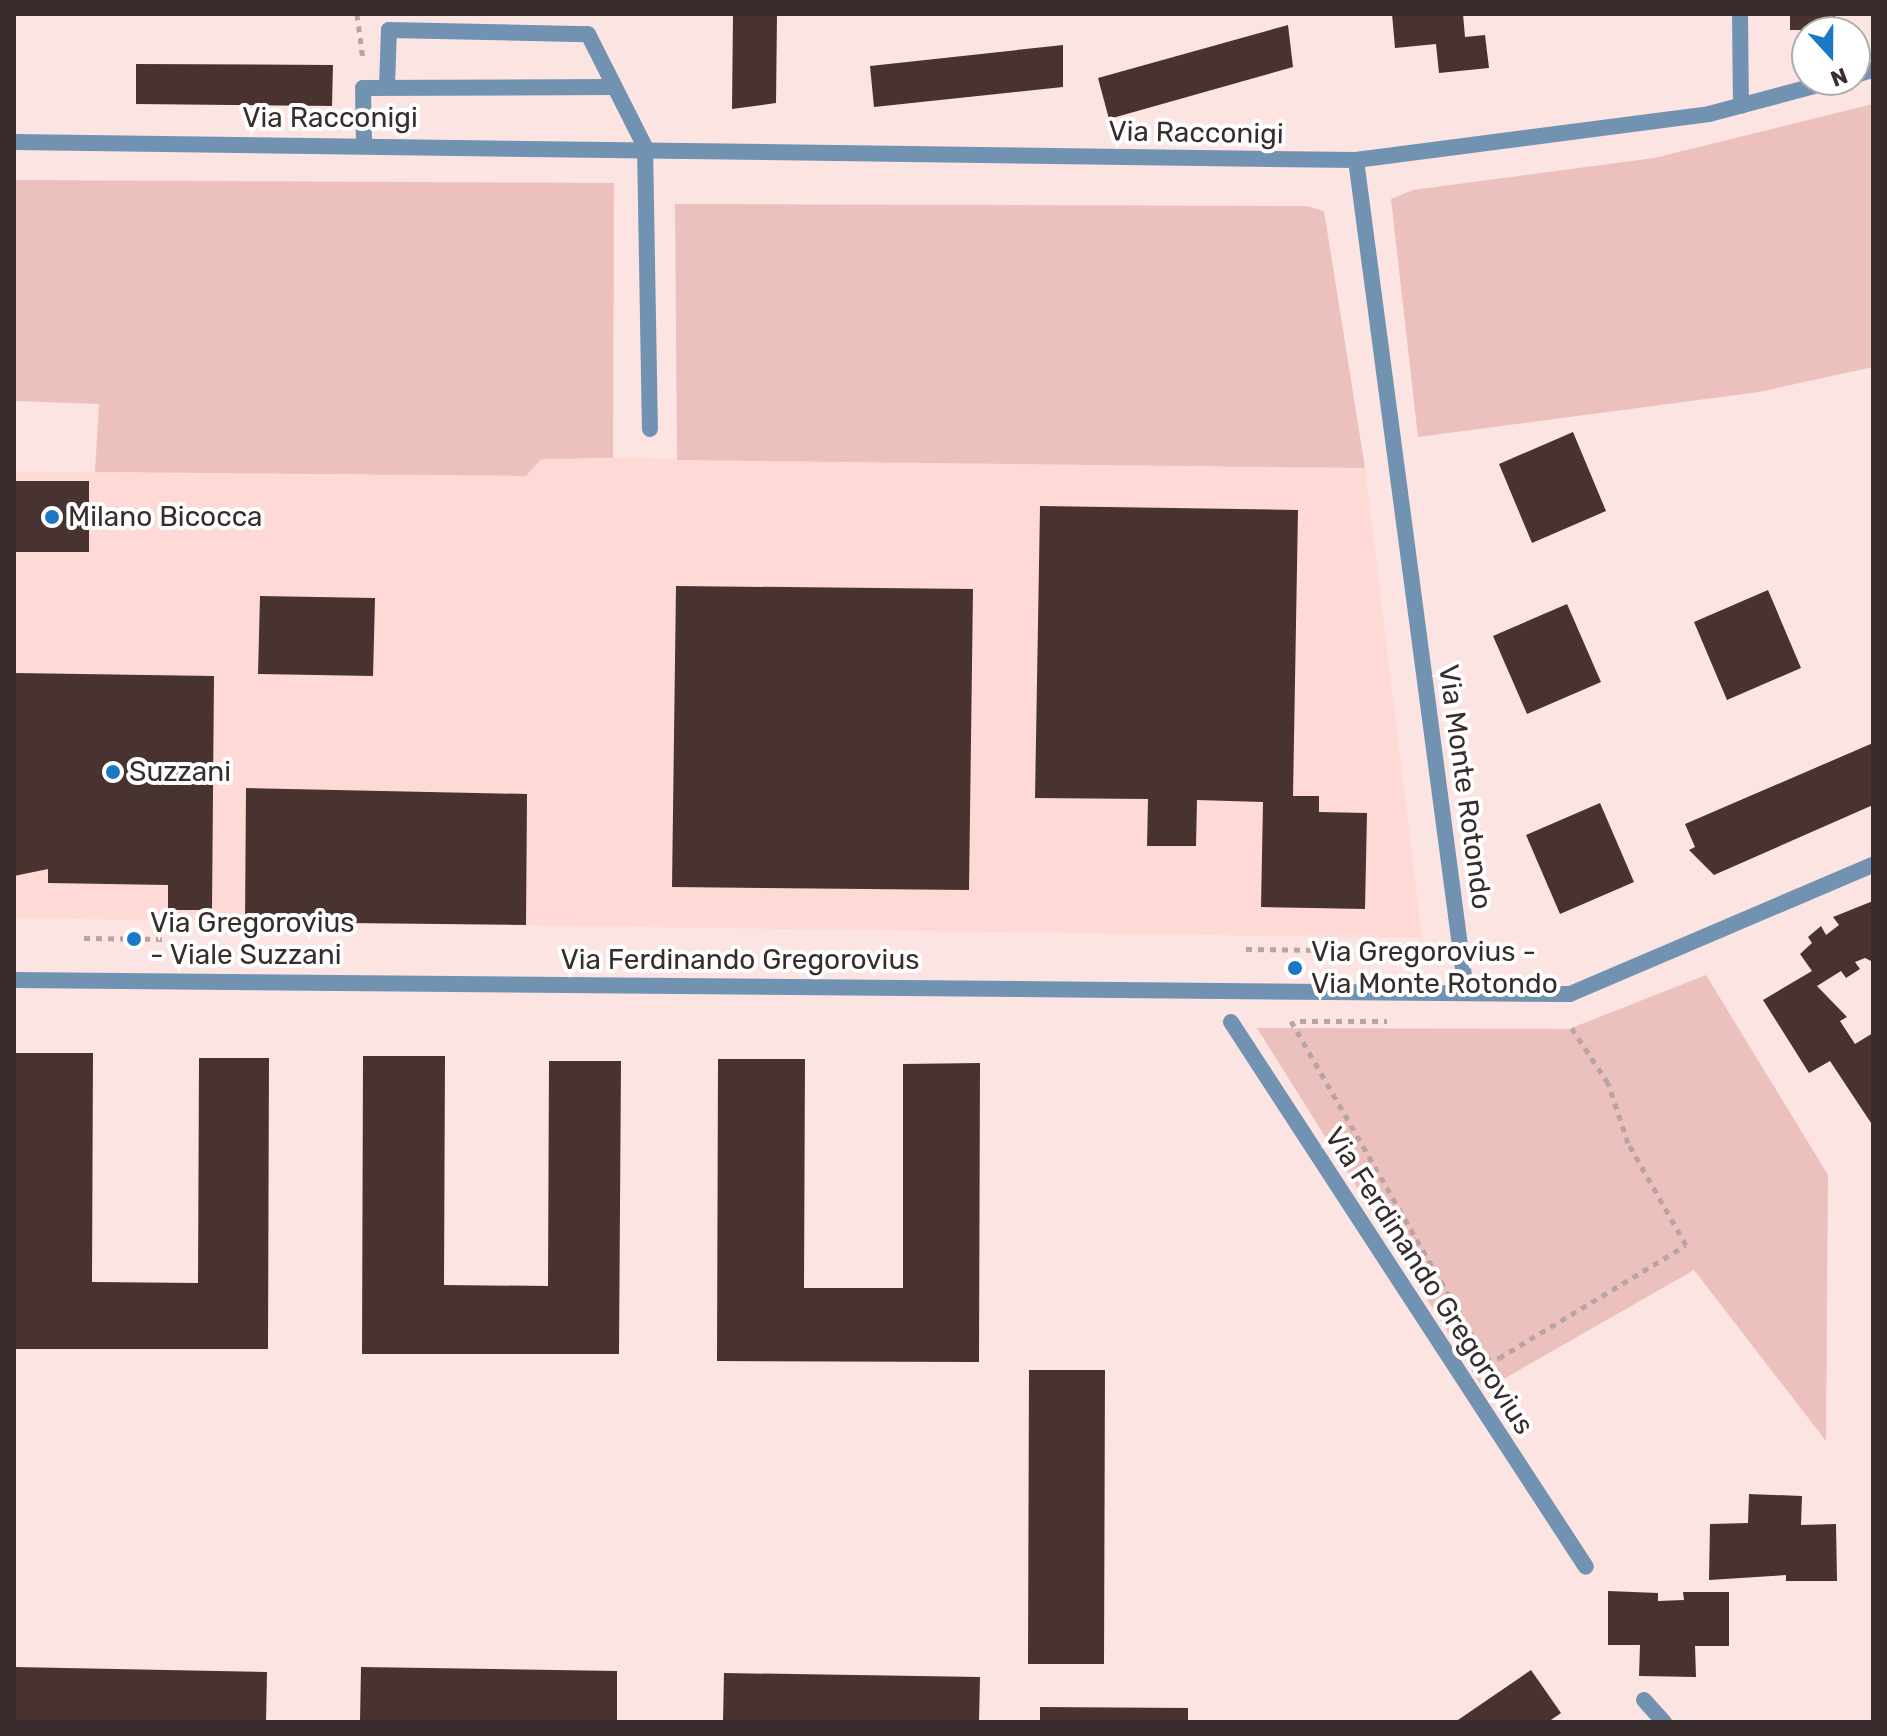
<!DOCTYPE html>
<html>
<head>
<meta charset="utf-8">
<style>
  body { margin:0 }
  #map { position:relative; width:1887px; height:1736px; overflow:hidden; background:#fce4e2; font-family:Rubik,sans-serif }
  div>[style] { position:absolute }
  .built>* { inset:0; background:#ffd9d5 }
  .green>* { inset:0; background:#ecc0bc }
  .building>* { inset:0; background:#493331 }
  .path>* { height:5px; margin-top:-2.5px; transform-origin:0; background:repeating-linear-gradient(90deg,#b8a5a3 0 6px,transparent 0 12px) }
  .service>* { height:16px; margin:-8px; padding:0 8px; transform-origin:8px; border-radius:8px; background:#7292b2 }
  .minor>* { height:16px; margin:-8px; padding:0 8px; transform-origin:8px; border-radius:8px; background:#7292b2 }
  .dots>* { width:22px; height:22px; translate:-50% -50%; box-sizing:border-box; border:4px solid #fff; border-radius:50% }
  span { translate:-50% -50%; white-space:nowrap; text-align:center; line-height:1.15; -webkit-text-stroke:8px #fff; paint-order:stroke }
  .street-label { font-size:28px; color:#382d2c }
  .poi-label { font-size:28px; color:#382d2c }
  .left { translate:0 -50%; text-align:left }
  .frame { position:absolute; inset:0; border:16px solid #382d2c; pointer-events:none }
  .north { position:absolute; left:1791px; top:16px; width:80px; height:80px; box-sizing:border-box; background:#fff; border:2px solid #afabab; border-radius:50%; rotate:159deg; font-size:22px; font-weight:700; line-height:32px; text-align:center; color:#382d2c }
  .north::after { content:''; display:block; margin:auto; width:28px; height:36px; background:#1b78c4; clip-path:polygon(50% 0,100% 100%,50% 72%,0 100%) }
</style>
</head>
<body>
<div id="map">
  <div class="built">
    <i style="clip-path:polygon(613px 458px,1365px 468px,1422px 938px,14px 918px,14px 472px,526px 476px,540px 459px)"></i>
  </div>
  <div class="green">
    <i style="clip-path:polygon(1873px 104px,1873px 367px,1759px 392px,1418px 437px,1391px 199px,1413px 190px,1654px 158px)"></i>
    <i style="clip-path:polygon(14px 180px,614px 183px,613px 458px,541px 459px,526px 476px,95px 472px,99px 404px,14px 401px)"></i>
    <i style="clip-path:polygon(675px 204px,1307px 206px,1324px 211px,1365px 468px,677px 460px)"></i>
    <i style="clip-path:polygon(1706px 975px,1828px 1175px,1826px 1441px,1694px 1270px,1484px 1390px,1257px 1028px,1569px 1029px)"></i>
  </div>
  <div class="building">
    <i style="clip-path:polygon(733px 14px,777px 14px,776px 103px,732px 109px)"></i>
    <i style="clip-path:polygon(1392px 14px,1463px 14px,1465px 37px,1485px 35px,1489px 68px,1439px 73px,1436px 44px,1395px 48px)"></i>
    <i style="clip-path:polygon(1790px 14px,1835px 14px,1835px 30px,1790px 30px)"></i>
    <i style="clip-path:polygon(1288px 25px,1293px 67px,1109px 119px,1098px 78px)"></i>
    <i style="clip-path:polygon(1063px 45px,1063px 87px,874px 107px,870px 66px)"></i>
    <i style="clip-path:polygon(136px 64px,333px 65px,332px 106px,136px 104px)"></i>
    <i style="clip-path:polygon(1573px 432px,1606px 511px,1532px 543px,1499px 464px)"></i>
    <i style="clip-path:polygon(14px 481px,89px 481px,89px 552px,14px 552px)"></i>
    <i style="clip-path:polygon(1040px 506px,1298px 510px,1293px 796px,1319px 796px,1319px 812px,1367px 813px,1365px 909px,1261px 907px,1263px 802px,1197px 800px,1196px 846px,1147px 846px,1148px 799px,1035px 798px)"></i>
    <i style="clip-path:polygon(676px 586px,973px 589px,969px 890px,672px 887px)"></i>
    <i style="clip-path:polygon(1768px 590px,1801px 668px,1727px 700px,1694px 622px)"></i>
    <i style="clip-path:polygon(260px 596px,375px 598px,373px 676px,258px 674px)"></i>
    <i style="clip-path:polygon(1567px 604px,1601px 682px,1527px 714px,1493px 636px)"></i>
    <i style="clip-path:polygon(14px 673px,214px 676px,212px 910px,168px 910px,168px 885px,48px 883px,48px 869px,14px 876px)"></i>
    <i style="clip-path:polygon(1873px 743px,1873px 805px,1714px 875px,1689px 850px,1695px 847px,1685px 824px)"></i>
    <i style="clip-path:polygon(246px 788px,527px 794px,526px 925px,245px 922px)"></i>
    <i style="clip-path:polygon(1600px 803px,1634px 882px,1560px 914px,1526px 835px)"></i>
    <i style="clip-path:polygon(1873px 901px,1873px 962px,1865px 958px,1855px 962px,1860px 969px,1846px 978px,1841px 971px,1817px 986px,1847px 1017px,1840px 1021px,1855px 1044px,1873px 1033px,1873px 1126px,1830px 1061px,1809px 1073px,1763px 1000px,1812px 971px,1800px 954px,1812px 943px,1808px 937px,1821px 926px,1826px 935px,1839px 925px,1833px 917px)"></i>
    <i style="clip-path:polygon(14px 1053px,93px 1053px,92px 1282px,198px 1283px,199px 1058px,269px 1058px,268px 1349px,14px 1349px)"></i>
    <i style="clip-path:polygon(363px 1056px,445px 1056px,444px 1285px,548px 1286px,549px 1061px,621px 1061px,619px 1354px,362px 1354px)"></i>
    <i style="clip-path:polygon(718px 1059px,805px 1059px,804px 1288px,903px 1288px,903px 1064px,980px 1063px,979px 1362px,717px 1361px)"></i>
    <i style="clip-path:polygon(1029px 1370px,1105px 1370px,1104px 1664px,1028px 1664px)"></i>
    <i style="clip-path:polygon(1749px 1494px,1802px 1496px,1801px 1525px,1836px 1524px,1837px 1581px,1786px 1581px,1786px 1575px,1709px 1580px,1710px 1524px,1748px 1523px)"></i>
    <i style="clip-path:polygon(1608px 1591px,1658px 1593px,1658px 1601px,1684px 1600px,1683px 1592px,1729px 1592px,1729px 1646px,1695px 1646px,1696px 1677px,1639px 1676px,1640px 1645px,1608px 1645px)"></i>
    <i style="clip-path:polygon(14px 1667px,267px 1672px,266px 1722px,14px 1722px)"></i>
    <i style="clip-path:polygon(361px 1667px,617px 1671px,617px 1722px,360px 1722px)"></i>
    <i style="clip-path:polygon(1531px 1670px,1561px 1713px,1548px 1722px,1455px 1722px)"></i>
    <i style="clip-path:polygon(724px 1673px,980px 1677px,979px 1722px,723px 1722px)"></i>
    <i style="clip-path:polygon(1040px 1707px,1188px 1708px,1188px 1722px,1040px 1722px)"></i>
  </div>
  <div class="path">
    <i style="left:357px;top:14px;width:46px;rotate:82.6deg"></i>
    <i style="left:84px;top:938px;width:83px;rotate:0.7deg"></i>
    <i style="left:1246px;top:949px;width:78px;rotate:0.7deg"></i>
    <i style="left:1291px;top:1021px;width:390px;rotate:60.1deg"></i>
    <i style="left:1485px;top:1359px;width:14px;rotate:-4deg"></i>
    <i style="left:1499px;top:1358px;width:218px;rotate:-31.1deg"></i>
    <i style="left:1686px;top:1245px;width:117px;rotate:-119.6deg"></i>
    <i style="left:1628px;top:1143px;width:63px;rotate:-108.4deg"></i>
    <i style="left:1608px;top:1083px;width:71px;rotate:-123.5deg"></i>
    <i style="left:1300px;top:1021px;width:87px"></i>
  </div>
  <div class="service">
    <i style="left:387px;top:86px;width:56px;rotate:-88deg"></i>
    <i style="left:389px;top:30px;width:199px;rotate:1.2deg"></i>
    <i style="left:588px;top:34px;width:127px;rotate:63.2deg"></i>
    <i style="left:645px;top:147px;width:282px;rotate:89deg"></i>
    <i style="left:364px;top:144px;width:56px;rotate:-91deg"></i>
    <i style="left:363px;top:88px;width:251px;rotate:-0.2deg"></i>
    <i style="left:1231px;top:1022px;width:650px;rotate:56.92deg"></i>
  </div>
  <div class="minor">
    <i style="left:1740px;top:14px;width:92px;rotate:89.4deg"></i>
    <i style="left:1855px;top:75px;width:19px;rotate:-16deg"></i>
    <i style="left:14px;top:142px;width:1342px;rotate:0.77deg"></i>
    <i style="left:1356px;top:160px;width:356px;rotate:-7.4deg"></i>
    <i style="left:1709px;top:114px;width:132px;rotate:-14.9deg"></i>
    <i style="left:1356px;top:160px;width:838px;rotate:82.46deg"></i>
    <i style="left:14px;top:980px;width:1556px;rotate:0.52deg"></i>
    <i style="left:1570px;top:994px;width:329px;rotate:-23.1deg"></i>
    <i style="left:1644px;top:1700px;width:30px;rotate:48deg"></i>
  </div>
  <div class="dots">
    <i style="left:52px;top:517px;background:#1b78c4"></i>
    <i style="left:113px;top:772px;background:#1b78c4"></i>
    <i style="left:134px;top:939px;background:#1b78c4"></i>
    <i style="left:1295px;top:968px;background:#1b78c4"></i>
  </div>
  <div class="street-label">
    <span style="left:330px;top:118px">Via Racconigi</span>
    <span style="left:1196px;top:133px;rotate:1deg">Via Racconigi</span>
    <span style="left:1465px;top:787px;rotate:82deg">Via Monte Rotondo</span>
    <span style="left:740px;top:960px">Via Ferdinando Gregorovius</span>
    <span style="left:1429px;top:1281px;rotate:57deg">Via Ferdinando Gregorovius</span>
  </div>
  <div class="poi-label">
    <span class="left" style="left:68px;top:517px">Milano Bicocca</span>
    <span class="left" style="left:129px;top:772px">Suzzani</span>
    <span class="left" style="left:150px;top:939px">Via Gregorovius<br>- Viale Suzzani</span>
    <span class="left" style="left:1311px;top:968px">Via Gregorovius -<br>Via Monte Rotondo</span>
  </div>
  <div class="frame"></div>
  <div class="north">N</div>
</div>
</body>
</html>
